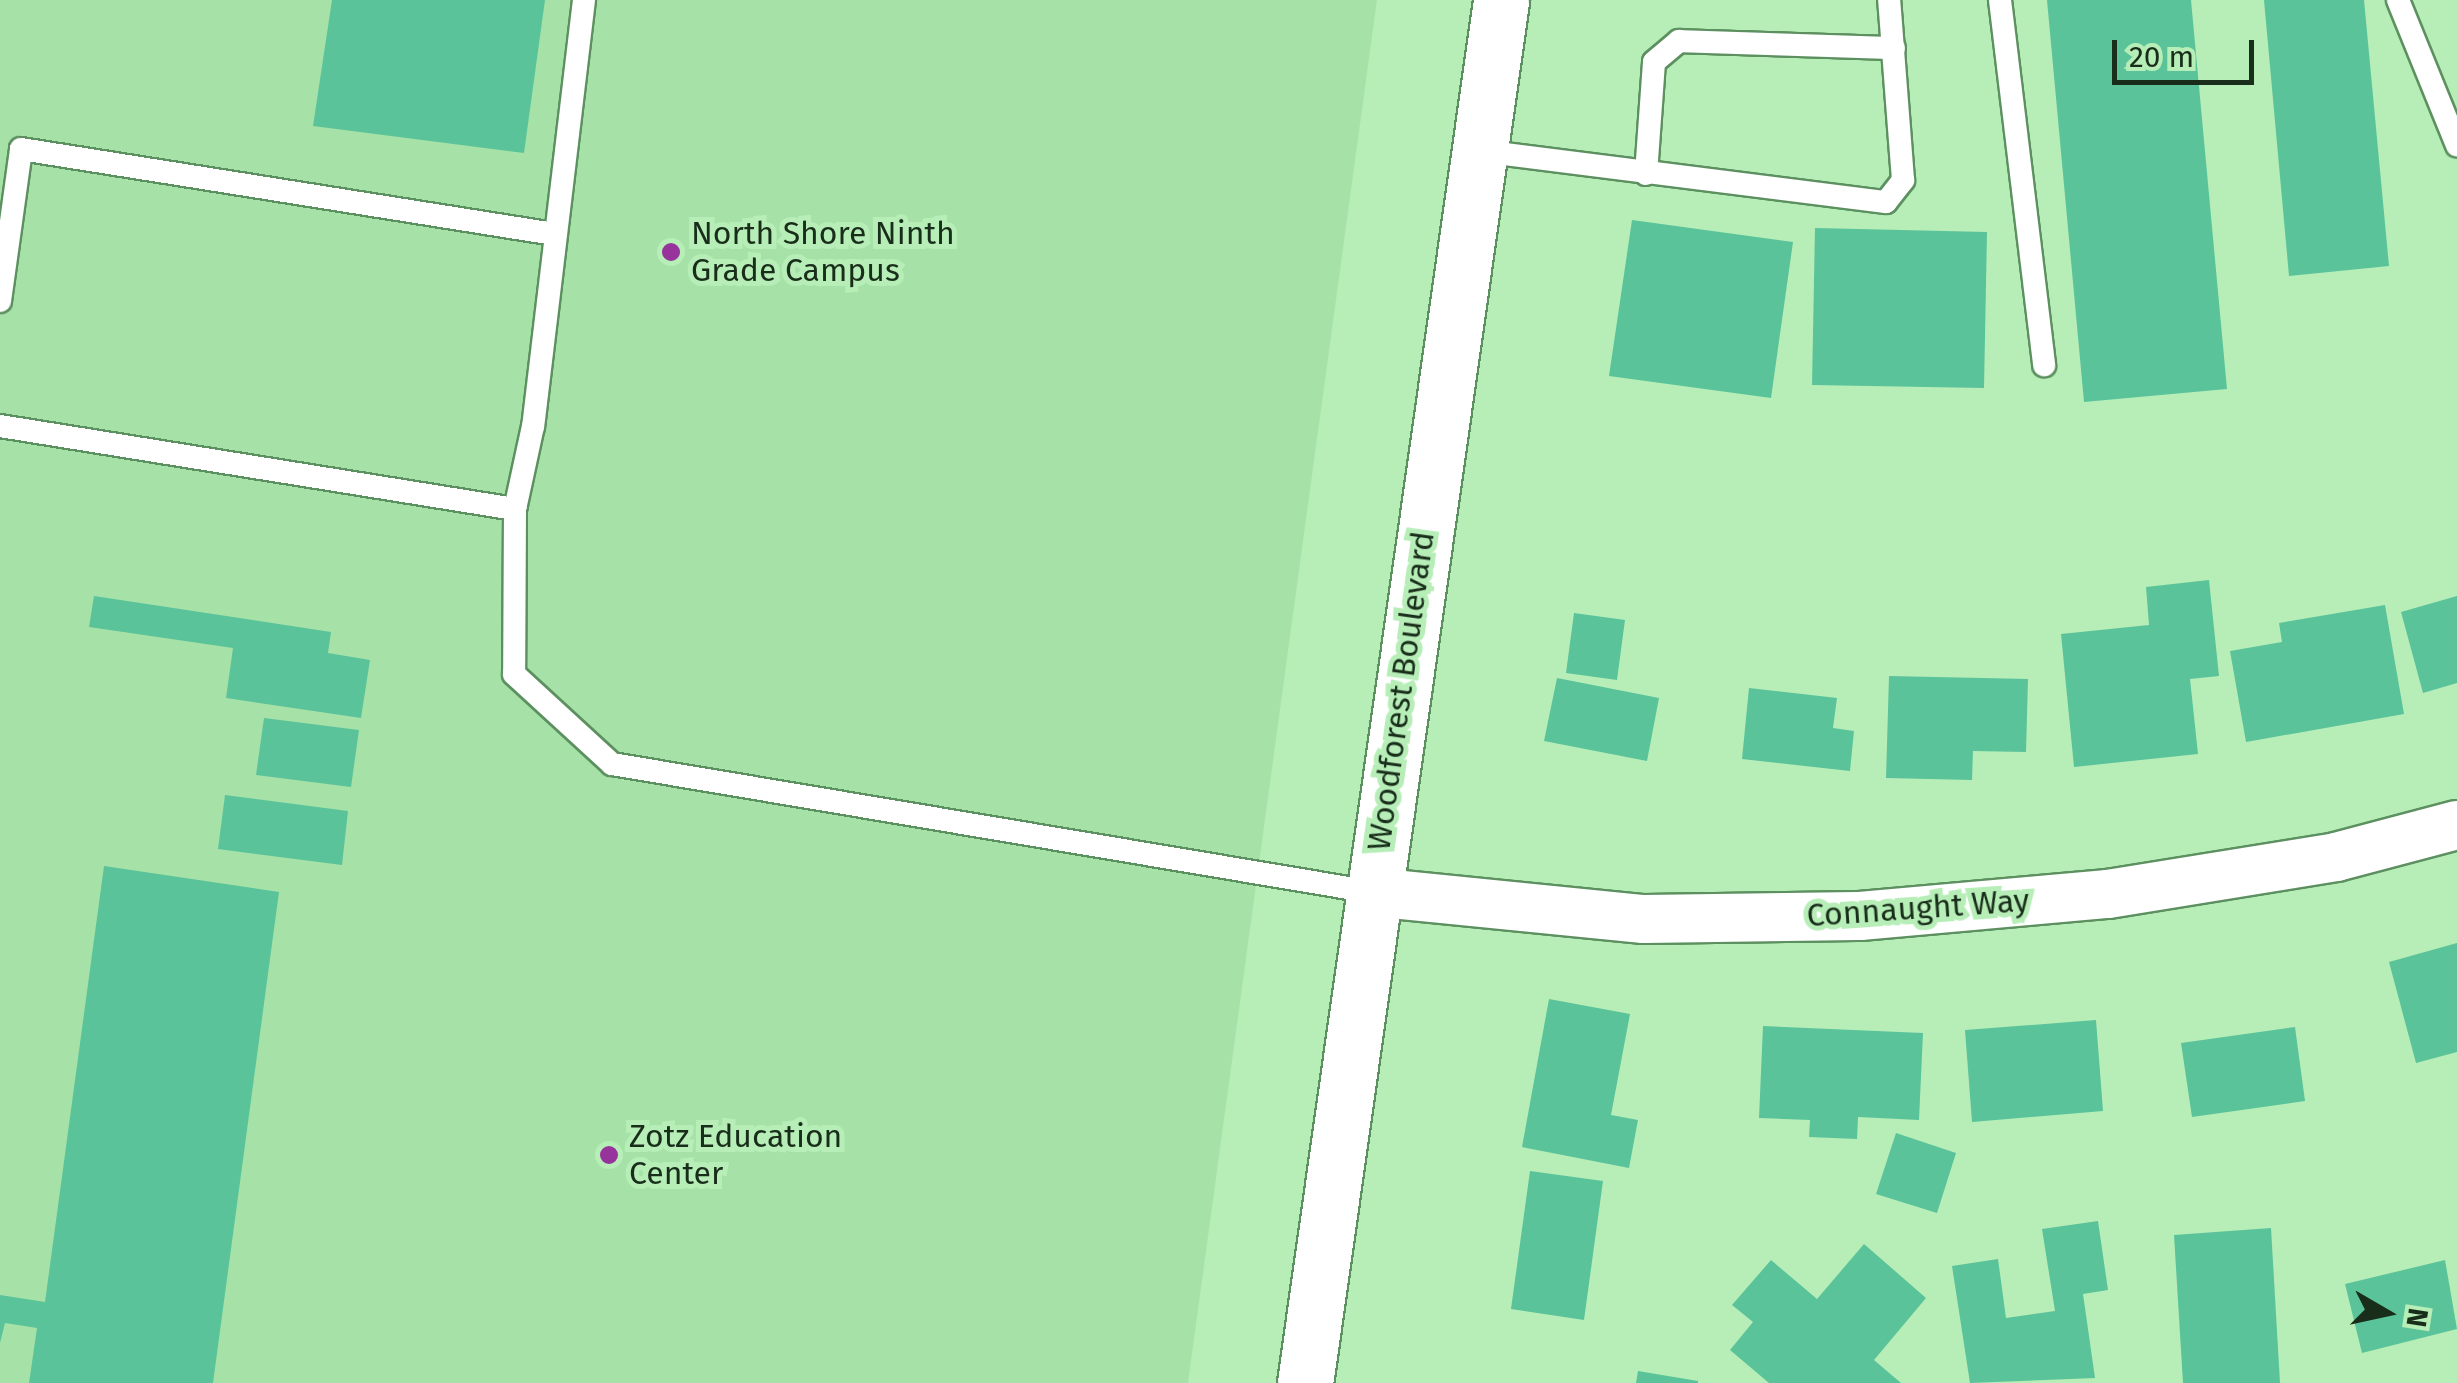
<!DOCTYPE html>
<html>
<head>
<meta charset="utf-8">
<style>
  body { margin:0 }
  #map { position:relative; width:2457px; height:1383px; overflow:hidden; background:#b7eeb8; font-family:"Fira Sans",sans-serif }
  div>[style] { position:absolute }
  .built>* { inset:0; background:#a6e2a8 }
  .building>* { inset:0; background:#5ac39a }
  .roads { filter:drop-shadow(2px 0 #5d9060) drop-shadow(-2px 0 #5d9060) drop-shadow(0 2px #5d9060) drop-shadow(0 -2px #5d9060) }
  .lane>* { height:22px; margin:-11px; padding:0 11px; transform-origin:11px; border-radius:11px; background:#fff }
  .street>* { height:48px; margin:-24px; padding:0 24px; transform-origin:24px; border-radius:24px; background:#fff }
  .secondary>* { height:55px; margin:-27.5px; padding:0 27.5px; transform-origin:27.5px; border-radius:27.5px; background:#fff }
  .dots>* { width:28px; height:28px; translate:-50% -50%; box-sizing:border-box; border:5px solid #b7eeb8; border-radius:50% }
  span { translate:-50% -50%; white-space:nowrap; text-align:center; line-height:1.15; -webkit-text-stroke:10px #b7eeb8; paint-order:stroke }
  .poi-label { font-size:32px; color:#192e1a }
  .left { translate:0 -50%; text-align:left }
  .street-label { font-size:32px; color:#192e1a }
  .north { position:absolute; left:2337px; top:1263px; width:100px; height:100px; -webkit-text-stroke:8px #b7eeb8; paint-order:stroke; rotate:99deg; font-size:28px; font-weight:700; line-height:40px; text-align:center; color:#192e1a }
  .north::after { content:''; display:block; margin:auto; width:35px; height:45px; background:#192e1a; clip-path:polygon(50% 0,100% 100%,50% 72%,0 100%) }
  .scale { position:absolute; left:2112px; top:40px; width:142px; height:45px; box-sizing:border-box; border:5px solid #192e1a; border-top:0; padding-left:12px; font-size:30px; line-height:35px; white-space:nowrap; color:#192e1a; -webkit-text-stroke:8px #b7eeb8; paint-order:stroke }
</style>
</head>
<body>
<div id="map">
  <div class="built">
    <i style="clip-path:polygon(0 0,1377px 0,1188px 1383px,0 1383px)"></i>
  </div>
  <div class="building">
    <i style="clip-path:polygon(332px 0,545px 0,524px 153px,313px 126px)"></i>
    <i style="clip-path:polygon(2047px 0,2191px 0,2227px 389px,2084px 402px)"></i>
    <i style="clip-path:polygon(2264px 0,2364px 0,2389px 266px,2289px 276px)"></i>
    <i style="clip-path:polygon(1632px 220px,1793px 242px,1771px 398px,1609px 376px)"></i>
    <i style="clip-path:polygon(1815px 228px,1987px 232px,1984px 388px,1812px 385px)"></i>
    <i style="clip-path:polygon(2209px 580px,2219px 676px,2190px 679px,2198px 754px,2074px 767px,2061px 634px,2149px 625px,2146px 587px)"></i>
    <i style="clip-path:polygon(94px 596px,331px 632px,328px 653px,370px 660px,361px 718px,226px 698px,233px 648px,89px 627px)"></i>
    <i style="clip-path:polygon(2457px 596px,2457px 683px,2423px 693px,2401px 612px)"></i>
    <i style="clip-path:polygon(2385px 605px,2404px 714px,2246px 742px,2230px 651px,2282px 642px,2279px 623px)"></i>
    <i style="clip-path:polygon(1574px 613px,1625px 620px,1617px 680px,1566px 673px)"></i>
    <i style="clip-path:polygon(1889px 676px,2028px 679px,2026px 752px,1973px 751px,1972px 780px,1886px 778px)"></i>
    <i style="clip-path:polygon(1557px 678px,1659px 698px,1647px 761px,1544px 741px)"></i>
    <i style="clip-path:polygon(1749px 688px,1837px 698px,1833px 728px,1854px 731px,1850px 771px,1742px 759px)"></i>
    <i style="clip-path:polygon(264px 718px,359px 730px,351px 787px,256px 775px)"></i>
    <i style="clip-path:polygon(225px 795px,348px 811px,342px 865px,218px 849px)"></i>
    <i style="clip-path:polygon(104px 866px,279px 892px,213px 1383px,29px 1383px,37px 1328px,5px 1323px,0 1343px,0 1295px,45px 1302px)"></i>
    <i style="clip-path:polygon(2457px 943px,2457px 1052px,2416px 1063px,2389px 962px)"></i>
    <i style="clip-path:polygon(1549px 999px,1630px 1014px,1611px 1115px,1638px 1120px,1629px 1168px,1522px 1147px)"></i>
    <i style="clip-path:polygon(2096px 1020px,2103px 1111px,1972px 1122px,1965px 1030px)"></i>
    <i style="clip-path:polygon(1763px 1026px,1923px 1033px,1919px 1120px,1858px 1117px,1857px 1139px,1809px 1137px,1810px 1120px,1759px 1118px)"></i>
    <i style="clip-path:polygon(2295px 1027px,2305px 1101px,2192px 1117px,2181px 1043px)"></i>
    <i style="clip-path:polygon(1896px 1133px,1956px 1153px,1937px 1213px,1876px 1194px)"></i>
    <i style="clip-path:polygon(1530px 1171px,1603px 1181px,1584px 1320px,1511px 1309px)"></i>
    <i style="clip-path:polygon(2098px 1221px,2108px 1290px,2083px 1294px,2095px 1378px,1970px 1383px,1952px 1266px,1998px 1259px,2006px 1318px,2055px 1311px,2042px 1229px)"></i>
    <i style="clip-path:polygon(2271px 1228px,2280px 1383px,2183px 1383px,2174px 1235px)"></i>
    <i style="clip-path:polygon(1864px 1244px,1926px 1298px,1874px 1360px,1901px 1383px,1769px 1383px,1730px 1350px,1753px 1322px,1732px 1305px,1771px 1260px,1817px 1299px)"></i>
    <i style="clip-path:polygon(2445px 1260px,2457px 1329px,2362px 1353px,2345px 1284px)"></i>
    <i style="clip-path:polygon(1638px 1371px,1698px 1381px,1698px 1383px,1636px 1383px)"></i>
  </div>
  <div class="roads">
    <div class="lane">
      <i style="left:584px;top:0;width:429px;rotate:96.8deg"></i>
      <i style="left:533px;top:426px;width:85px;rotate:102.2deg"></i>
      <i style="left:515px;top:509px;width:165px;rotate:90.3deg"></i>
      <i style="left:514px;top:674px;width:133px;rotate:42.6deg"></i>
      <i style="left:612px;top:764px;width:771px;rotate:9.56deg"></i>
      <i style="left:2000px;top:0;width:368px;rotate:83.1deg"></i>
      <i style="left:2398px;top:0;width:157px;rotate:67.9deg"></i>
      <i style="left:1481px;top:151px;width:408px;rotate:7.2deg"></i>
      <i style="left:1886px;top:202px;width:28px;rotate:-52deg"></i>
      <i style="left:1903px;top:180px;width:181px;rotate:-94.4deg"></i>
      <i style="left:1646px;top:174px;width:112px;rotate:-85.9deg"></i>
      <i style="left:1654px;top:62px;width:33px;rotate:-40deg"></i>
      <i style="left:1679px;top:41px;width:215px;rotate:1.9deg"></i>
      <i style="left:0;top:301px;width:153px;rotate:-82.1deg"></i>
      <i style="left:21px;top:149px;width:540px;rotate:9.06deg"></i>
      <i style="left:0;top:426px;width:522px;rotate:9.16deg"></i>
    </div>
    <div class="street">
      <i style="left:1372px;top:892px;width:273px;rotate:5.7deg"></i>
      <i style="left:1644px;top:919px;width:216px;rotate:-0.8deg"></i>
      <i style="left:1860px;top:916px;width:249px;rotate:-5.1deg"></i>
      <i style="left:2108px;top:894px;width:231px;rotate:-9.2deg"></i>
      <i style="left:2336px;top:857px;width:125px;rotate:-14.8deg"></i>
    </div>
    <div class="secondary">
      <i style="left:1305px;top:1383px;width:1397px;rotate:-81.93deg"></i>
    </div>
  </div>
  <div class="dots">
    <i style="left:671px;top:252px;background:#96349c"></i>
    <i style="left:609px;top:1155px;background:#96349c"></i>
  </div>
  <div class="poi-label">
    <span class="left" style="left:691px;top:252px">North Shore Ninth<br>Grade Campus</span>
    <span class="left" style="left:629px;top:1155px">Zotz Education<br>Center</span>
  </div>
  <div class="street-label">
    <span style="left:1401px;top:691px;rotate:-82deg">Woodforest Boulevard</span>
    <span style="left:1918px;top:908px;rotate:-4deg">Connaught Way</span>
  </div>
  <div class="north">N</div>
  <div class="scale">20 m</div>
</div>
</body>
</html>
